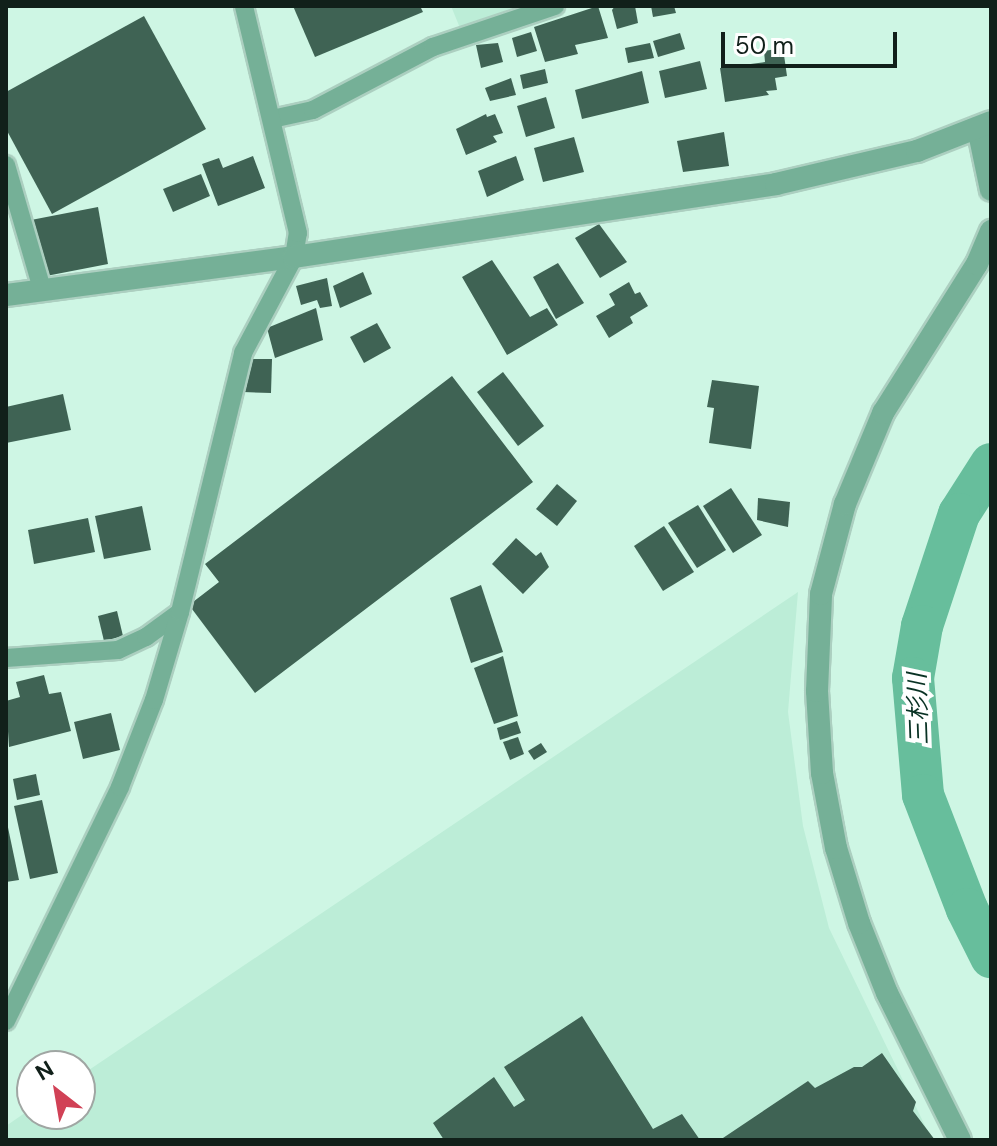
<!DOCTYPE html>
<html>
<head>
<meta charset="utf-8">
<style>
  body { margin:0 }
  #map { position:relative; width:997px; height:1146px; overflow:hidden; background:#cef6e4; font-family:"DM Sans","Noto Sans JP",sans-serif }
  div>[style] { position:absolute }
  .built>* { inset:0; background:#bcedd7 }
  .river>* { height:42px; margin:-21px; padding:0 21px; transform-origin:21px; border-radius:21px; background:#67be9c }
  .building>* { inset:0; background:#3f6354 }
  .roads { filter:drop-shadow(2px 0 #accfc0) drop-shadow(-2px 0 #accfc0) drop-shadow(0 2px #accfc0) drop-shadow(0 -2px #accfc0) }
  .minor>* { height:18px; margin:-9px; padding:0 9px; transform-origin:9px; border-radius:9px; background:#75b097 }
  .tertiary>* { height:22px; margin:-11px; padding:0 11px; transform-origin:11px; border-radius:11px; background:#75b097 }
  span { translate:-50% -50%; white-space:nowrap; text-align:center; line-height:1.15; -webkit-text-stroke:8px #fff; paint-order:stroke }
  .water-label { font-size:24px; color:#093224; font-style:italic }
  .frame { position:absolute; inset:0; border:8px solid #11201a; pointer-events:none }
  .north { position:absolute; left:16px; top:1050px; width:80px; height:80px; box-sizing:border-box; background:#fff; border:2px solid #a0a6a3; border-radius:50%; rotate:329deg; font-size:22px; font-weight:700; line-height:32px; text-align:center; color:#11201a }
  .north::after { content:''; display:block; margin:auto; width:28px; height:36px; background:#d14156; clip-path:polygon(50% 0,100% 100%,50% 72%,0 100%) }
  .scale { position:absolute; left:721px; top:32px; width:176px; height:36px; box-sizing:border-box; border:4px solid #11201a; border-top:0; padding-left:10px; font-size:24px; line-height:28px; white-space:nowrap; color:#11201a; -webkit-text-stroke:6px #fff; paint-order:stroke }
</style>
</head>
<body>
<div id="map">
  <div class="built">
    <i style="clip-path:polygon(451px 6px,522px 6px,460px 28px)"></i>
    <i style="clip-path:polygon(798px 592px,788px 712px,803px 826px,829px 928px,932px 1140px,6px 1140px,6px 1126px,32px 1108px,32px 1114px,80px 1114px,80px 1076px)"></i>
  </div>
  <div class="river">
    <i style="left:991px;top:464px;width:59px;rotate:122.6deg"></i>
    <i style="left:959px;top:514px;width:118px;rotate:108.3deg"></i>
    <i style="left:922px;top:626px;width:53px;rotate:99.8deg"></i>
    <i style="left:913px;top:678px;width:117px;rotate:85.1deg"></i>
    <i style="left:923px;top:795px;width:122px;rotate:68.9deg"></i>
    <i style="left:967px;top:909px;width:54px;rotate:63.4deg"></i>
  </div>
  <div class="building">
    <i style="clip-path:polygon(293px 6px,420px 6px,423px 12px,315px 57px)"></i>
    <i style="clip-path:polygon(598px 6px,608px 38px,575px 45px,578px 54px,545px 62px,534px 27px)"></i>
    <i style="clip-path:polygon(615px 6px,635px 6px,638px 23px,617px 29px,612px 10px)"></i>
    <i style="clip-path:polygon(651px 6px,674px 6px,676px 13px,653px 17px)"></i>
    <i style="clip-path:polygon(144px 16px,206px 129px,52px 214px,6px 129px,6px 92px)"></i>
    <i style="clip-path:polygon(531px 32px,537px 51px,517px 57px,512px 38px)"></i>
    <i style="clip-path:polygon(680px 33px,685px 49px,658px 57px,653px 41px)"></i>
    <i style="clip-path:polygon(498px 43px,503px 62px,481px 68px,476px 45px)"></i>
    <i style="clip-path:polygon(650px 43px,654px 58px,628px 63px,625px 48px)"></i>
    <i style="clip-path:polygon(783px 48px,787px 76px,775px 78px,777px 90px,766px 91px,769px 95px,725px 102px,720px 68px,765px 62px,764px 51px)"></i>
    <i style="clip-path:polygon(700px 61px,707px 89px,665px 98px,659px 71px)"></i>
    <i style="clip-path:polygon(545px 69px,548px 83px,523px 89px,520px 75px)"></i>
    <i style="clip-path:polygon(642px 71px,649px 103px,582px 119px,575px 90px)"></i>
    <i style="clip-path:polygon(511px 78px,516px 95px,490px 101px,485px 88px)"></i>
    <i style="clip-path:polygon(546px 97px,555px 128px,526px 137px,517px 106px)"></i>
    <i style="clip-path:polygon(486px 114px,487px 117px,495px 114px,503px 133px,493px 136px,497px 142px,466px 155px,456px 129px)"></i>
    <i style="clip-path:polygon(724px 132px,729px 166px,683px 172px,677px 141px)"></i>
    <i style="clip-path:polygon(574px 137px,584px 172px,543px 182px,534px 148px)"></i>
    <i style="clip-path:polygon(253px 156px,265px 188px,218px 206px,202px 164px,219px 158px,223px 168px)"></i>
    <i style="clip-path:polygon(516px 156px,524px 180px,487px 197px,478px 171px)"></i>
    <i style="clip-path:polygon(201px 174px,210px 196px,173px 212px,163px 189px)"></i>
    <i style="clip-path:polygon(98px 207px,108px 264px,41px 277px,31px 220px)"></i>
    <i style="clip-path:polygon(599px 224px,627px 262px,600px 278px,575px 238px)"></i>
    <i style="clip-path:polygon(492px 260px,530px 317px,547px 308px,558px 325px,507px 355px,462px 277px)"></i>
    <i style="clip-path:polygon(558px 263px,584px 303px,556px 319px,533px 277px)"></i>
    <i style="clip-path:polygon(363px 272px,372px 294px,340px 308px,333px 286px)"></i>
    <i style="clip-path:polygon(327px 278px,332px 306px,320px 308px,317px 300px,301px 305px,296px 286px)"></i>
    <i style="clip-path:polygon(629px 282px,635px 294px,640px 292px,648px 306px,630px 317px,633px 323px,609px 338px,596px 316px,615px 305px,609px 294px)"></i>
    <i style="clip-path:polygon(316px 308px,323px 340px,275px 358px,267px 328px)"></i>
    <i style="clip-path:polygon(377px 323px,391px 348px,364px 363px,350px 337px)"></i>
    <i style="clip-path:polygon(243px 359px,272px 359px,271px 393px,243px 392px)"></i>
    <i style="clip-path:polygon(503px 372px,544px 426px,518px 446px,477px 392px)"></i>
    <i style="clip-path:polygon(452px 376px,533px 482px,255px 693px,189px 605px,219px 582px,205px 564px)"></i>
    <i style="clip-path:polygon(712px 380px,759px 386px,751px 449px,709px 443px,714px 408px,707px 407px)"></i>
    <i style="clip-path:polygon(63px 394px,71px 430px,6px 443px,6px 407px)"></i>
    <i style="clip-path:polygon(557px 484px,577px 501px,557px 526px,536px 509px)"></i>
    <i style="clip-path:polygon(731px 488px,762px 535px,733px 553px,703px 506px)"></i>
    <i style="clip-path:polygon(758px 498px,790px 502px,788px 527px,757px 520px)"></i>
    <i style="clip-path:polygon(698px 505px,726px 550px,697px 568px,668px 523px)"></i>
    <i style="clip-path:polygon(142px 506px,151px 550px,104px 559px,95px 516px)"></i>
    <i style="clip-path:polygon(88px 518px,95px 552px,34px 564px,28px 530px)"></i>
    <i style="clip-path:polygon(664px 526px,694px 572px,663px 591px,634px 546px)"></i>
    <i style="clip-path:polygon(516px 538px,536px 556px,541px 552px,549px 567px,523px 594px,492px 564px)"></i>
    <i style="clip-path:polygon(481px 585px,503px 652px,471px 663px,450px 598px)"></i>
    <i style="clip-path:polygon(117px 611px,123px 636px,104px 641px,98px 616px)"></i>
    <i style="clip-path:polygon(503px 656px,518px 716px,494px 724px,474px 668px)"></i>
    <i style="clip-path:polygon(44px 675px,49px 694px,61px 692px,71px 731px,9px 747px,6px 701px,20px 697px,16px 682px)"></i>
    <i style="clip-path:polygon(111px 713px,120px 750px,83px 759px,74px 722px)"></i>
    <i style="clip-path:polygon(517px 721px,521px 733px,500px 740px,497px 728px)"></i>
    <i style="clip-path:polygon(518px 737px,524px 754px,510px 760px,503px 742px)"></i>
    <i style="clip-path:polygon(541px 743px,547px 752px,534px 760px,528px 751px)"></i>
    <i style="clip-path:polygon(36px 774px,40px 795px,17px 800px,13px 779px)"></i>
    <i style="clip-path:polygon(42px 800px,58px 873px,30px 879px,14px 806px)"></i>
    <i style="clip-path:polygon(6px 818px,19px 880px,6px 882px)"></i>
    <i style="clip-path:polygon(582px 1016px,653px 1129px,682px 1114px,700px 1140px,444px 1140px,433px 1123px,494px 1077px,514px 1107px,525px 1100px,504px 1067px)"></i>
    <i style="clip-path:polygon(882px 1053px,916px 1102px,913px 1111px,935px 1140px,720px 1140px,808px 1081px,815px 1088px,854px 1067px,862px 1067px)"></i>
  </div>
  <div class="roads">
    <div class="minor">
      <i style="left:272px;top:119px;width:42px;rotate:-12.4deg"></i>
      <i style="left:313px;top:110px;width:136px;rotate:-27.7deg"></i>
      <i style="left:433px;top:47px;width:129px;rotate:-18.6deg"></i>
      <i style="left:6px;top:165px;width:129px;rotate:73.8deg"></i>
      <i style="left:6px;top:658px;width:112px;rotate:-4.1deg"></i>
      <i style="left:118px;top:650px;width:31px;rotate:-25deg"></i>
      <i style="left:146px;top:637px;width:42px;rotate:-36.3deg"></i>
      <i style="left:6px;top:1021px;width:260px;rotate:-64deg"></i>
      <i style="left:120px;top:787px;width:93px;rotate:-68.7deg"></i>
      <i style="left:154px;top:700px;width:92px;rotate:-73.5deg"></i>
      <i style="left:180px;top:612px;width:267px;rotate:-76.3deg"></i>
      <i style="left:243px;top:353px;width:109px;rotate:-62deg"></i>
      <i style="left:294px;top:257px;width:24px;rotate:-81deg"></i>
      <i style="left:298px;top:233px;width:233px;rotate:-103.4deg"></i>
    </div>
    <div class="tertiary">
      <i style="left:978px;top:128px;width:63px;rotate:78.2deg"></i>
      <i style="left:6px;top:295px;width:290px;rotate:-7.5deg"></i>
      <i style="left:294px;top:257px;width:487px;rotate:-8.6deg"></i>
      <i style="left:776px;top:184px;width:145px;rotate:-13.2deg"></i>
      <i style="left:917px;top:151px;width:79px;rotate:-21.4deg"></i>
      <i style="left:960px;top:1140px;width:164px;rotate:-116.4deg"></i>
      <i style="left:887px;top:993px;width:75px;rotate:-111.8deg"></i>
      <i style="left:859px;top:923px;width:78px;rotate:-107deg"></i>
      <i style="left:836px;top:848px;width:76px;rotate:-100.6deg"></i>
      <i style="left:822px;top:773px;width:82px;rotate:-93.5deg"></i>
      <i style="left:817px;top:691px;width:97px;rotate:-87.6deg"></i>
      <i style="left:821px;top:594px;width:93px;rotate:-75.1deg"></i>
      <i style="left:845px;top:504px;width:99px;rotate:-67.3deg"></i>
      <i style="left:883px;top:413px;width:176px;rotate:-57.8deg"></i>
      <i style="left:977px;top:264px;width:36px;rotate:-67deg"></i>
    </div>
  </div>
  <div class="water-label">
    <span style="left:918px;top:709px;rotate:-92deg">三杉川</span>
  </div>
  <div class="frame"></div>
  <div class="north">N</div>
  <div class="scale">50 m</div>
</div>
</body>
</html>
